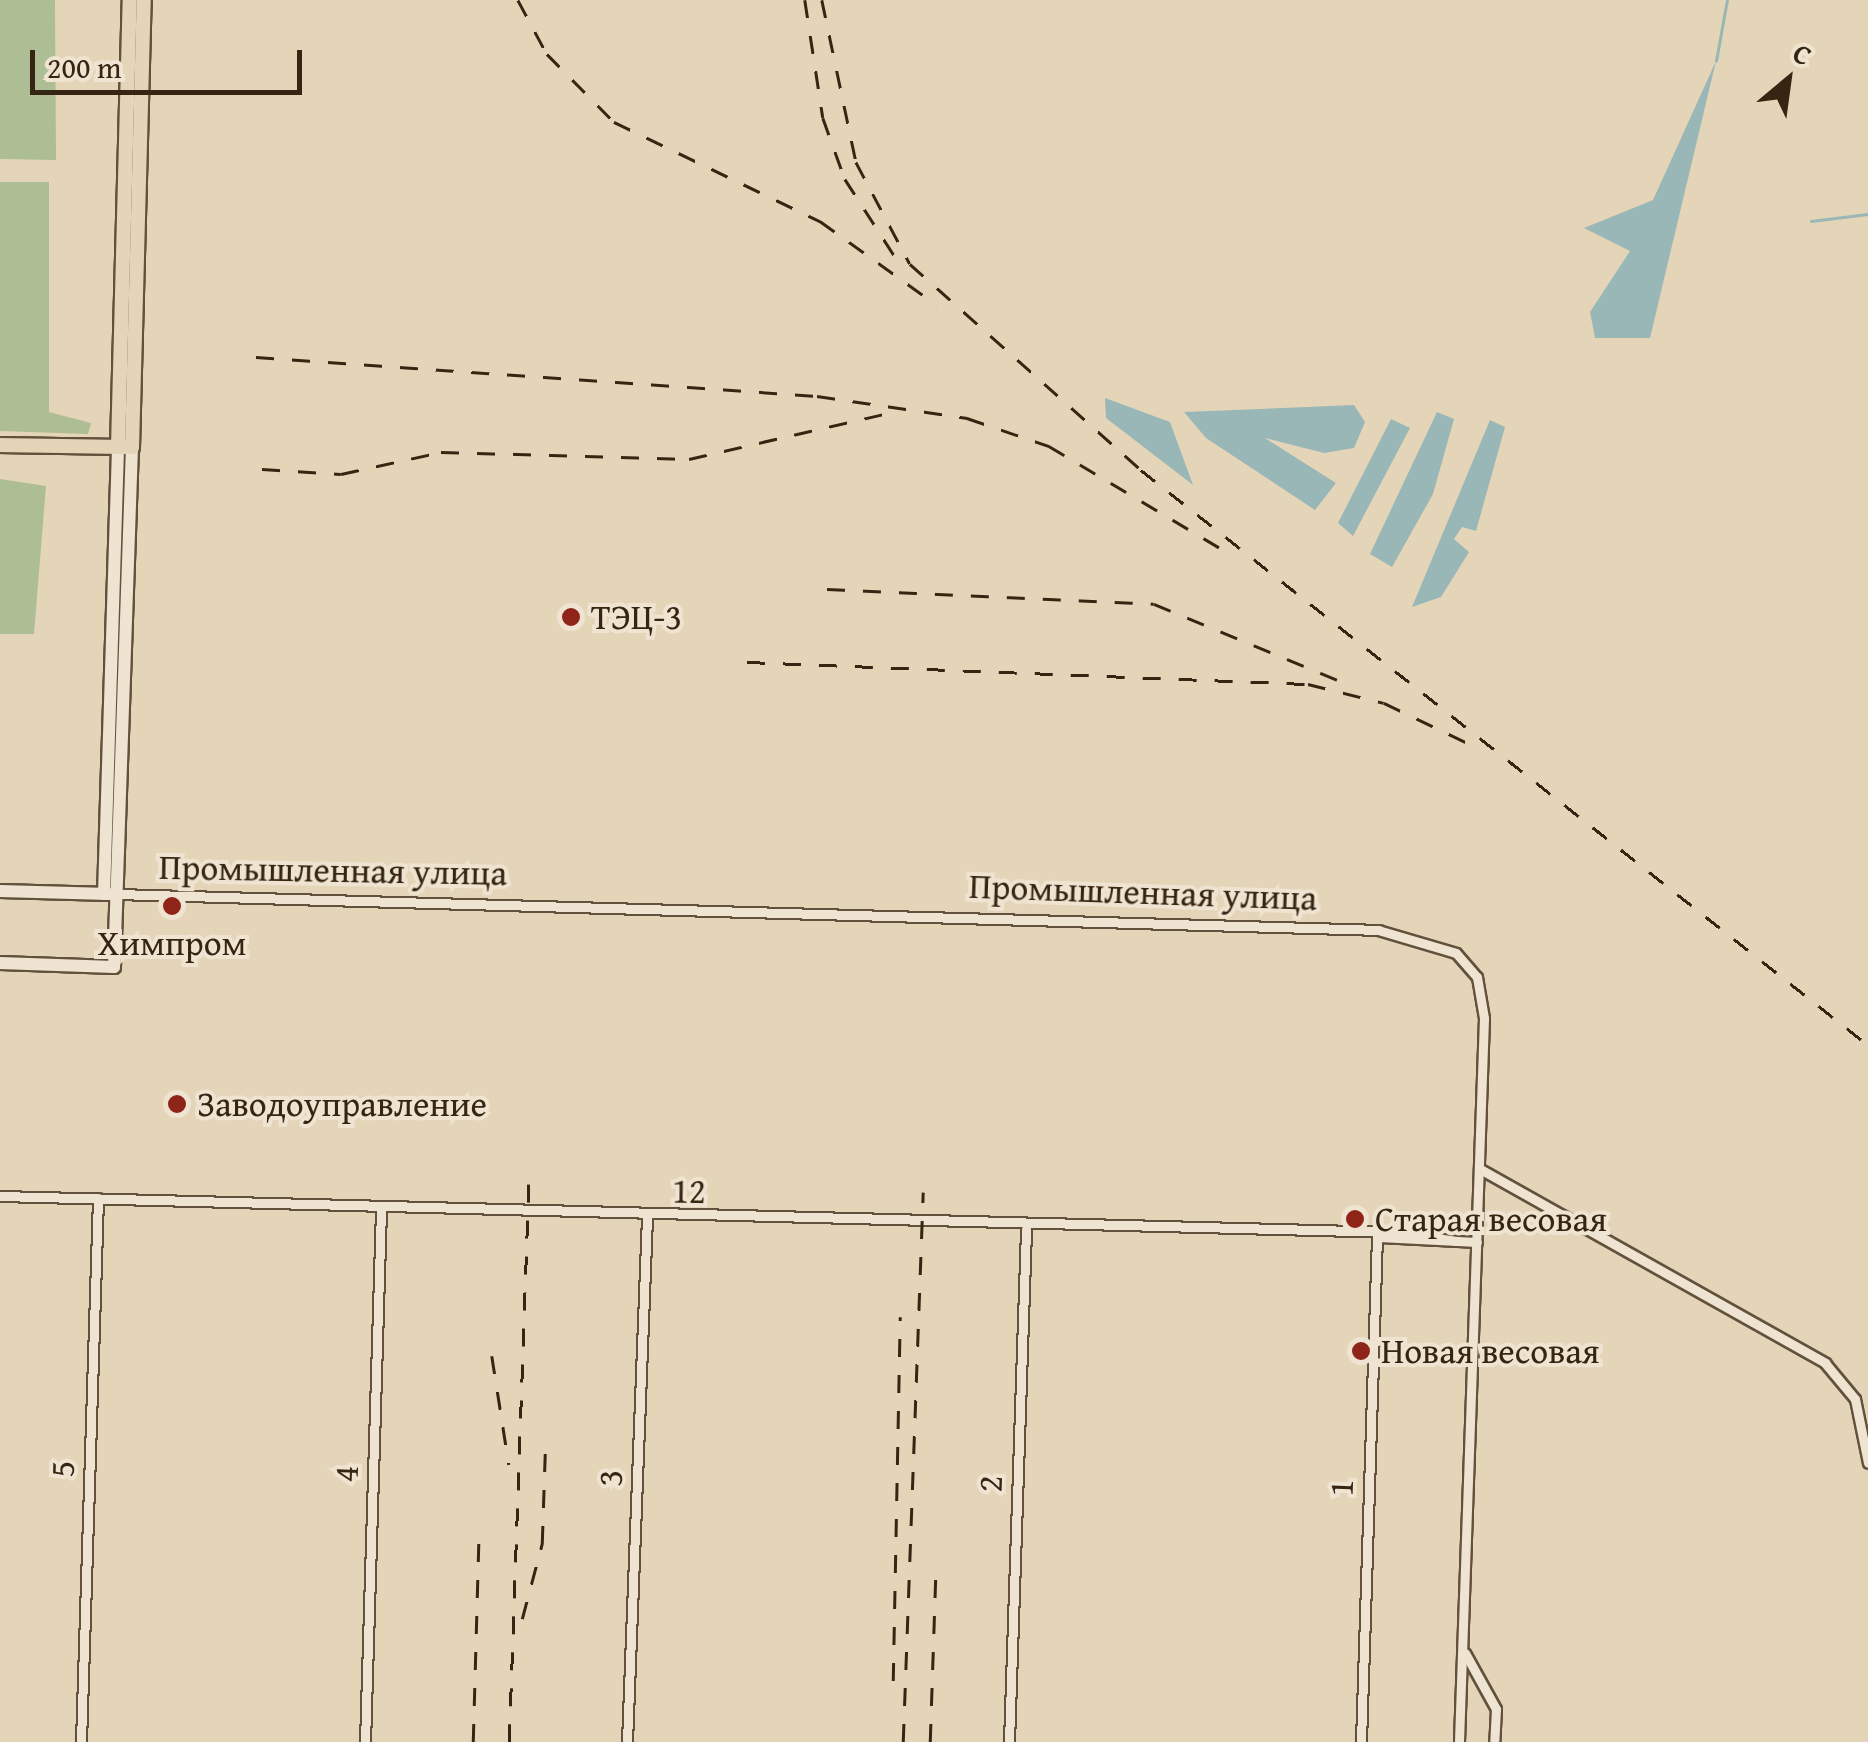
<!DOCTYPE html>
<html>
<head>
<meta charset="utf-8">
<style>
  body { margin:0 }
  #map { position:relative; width:1868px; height:1742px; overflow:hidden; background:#e5d5b8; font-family:"Gentium Book Plus",serif }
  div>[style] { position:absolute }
  .green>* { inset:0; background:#aebe94 }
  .water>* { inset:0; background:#98b7b6 }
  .stream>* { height:2.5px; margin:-1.25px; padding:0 1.25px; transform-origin:1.25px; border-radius:1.25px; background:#98b7b6 }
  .roads { filter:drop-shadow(2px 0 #62513c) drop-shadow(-2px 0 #62513c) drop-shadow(0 2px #62513c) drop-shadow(0 -2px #62513c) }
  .street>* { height:9px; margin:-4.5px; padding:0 4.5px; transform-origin:4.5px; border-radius:4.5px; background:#eee4d1 }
  .secondary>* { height:12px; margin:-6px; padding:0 6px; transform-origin:6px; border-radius:6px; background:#eee4d1 }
  .primary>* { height:14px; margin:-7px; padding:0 7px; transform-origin:7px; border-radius:7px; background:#e5d5b8 }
  .rail>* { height:2.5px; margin-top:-1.25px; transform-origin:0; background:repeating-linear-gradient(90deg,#362512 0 18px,transparent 0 36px) }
  .dots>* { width:28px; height:28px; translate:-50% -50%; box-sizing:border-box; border:5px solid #eee4d1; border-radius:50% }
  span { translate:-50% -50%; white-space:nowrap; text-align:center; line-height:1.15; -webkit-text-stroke:8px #eee4d1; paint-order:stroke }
  .poi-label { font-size:35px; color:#362512 }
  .left { translate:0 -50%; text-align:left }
  .street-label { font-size:35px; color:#362512 }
  .north { position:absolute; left:1738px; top:30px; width:100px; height:100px; -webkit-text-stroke:8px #eee4d1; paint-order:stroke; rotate:29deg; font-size:28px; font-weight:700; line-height:40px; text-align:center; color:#362512 }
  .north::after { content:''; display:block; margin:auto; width:35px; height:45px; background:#362512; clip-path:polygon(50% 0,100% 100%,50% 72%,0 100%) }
  .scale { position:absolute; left:30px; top:50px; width:272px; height:45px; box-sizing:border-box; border:5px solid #362512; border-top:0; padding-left:12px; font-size:30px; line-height:35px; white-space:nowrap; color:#362512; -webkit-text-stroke:8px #eee4d1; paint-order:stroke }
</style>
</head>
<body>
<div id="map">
  <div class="green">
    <i style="clip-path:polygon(0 0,55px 0,56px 160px,0 159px)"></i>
    <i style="clip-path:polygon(0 182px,49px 182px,49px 412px,91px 423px,88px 434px,0 431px)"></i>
    <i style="clip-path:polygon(0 479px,46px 486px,34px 634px,0 634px)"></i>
  </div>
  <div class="water">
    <i style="clip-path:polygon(1716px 61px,1650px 338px,1595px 338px,1590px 312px,1630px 251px,1584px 228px,1653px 200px)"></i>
    <i style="clip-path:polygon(1105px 398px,1170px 422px,1193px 485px,1106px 418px)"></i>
    <i style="clip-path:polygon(1354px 405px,1365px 422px,1354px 448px,1324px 453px,1265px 438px,1336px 483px,1315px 510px,1206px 438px,1184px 412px)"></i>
    <i style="clip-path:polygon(1437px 412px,1454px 419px,1433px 494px,1392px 567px,1370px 554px)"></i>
    <i style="clip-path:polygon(1391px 419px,1410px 428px,1353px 536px,1338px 523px)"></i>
    <i style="clip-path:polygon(1490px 420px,1505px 427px,1476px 531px,1462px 527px,1454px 539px,1469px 552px,1441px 597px,1412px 607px)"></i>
  </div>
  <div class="stream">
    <i style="left:1716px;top:61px;width:62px;rotate:-79.8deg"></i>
    <i style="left:1811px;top:221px;width:57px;rotate:-7deg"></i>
  </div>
  <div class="roads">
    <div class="street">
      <i style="left:116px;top:894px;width:1263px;rotate:1.63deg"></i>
      <i style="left:1378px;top:930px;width:81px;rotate:16.4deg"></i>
      <i style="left:1456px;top:953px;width:32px;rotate:49deg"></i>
      <i style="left:1477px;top:977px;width:42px;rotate:80.3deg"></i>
      <i style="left:1484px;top:1018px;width:724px;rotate:91.98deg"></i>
      <i style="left:1480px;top:1169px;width:396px;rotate:29.3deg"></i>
      <i style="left:1825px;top:1363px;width:47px;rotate:50.2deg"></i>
      <i style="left:1855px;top:1399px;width:65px;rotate:78.5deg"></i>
      <i style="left:0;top:1196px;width:1398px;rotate:1.48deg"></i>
      <i style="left:1398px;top:1232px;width:60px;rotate:8.7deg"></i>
      <i style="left:1379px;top:1237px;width:98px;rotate:2.9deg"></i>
      <i style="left:1465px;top:1653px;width:64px;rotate:61deg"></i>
      <i style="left:1496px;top:1709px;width:33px;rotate:93deg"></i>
      <i style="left:81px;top:1742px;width:544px;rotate:-88.21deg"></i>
      <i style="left:365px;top:1742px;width:534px;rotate:-88.28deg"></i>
      <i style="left:627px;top:1742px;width:525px;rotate:-87.82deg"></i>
      <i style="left:1009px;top:1742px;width:513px;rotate:-88.1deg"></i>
      <i style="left:1361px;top:1742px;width:506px;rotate:-88.19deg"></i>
    </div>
    <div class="secondary">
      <i style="left:0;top:891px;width:109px;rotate:1.6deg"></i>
      <i style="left:104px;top:894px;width:447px;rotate:-88.2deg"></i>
      <i style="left:0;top:963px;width:114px;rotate:2deg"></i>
      <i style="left:114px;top:967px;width:520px;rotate:-88.02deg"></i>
    </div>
    <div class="primary">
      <i style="left:0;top:445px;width:132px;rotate:0.9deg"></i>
      <i style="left:132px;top:447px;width:447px;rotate:-88.5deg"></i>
      <i style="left:118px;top:447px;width:447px;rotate:-88.5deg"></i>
    </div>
  </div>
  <div class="rail">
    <i style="left:518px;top:0;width:61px;rotate:61.8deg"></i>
    <i style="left:547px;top:54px;width:95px;rotate:45.4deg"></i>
    <i style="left:614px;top:122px;width:229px;rotate:25.7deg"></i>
    <i style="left:820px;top:221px;width:144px;rotate:35.7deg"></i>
    <i style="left:805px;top:0;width:119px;rotate:81.3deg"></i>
    <i style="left:823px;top:118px;width:65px;rotate:70.2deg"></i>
    <i style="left:845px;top:179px;width:94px;rotate:57.2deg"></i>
    <i style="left:822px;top:0;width:166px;rotate:78.1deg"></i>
    <i style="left:856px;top:162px;width:115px;rotate:62.1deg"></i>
    <i style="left:910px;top:264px;width:310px;rotate:41.7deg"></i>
    <i style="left:1141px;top:470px;width:927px;rotate:38.34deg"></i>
    <i style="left:256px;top:357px;width:562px;rotate:3.98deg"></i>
    <i style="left:817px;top:396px;width:152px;rotate:8.3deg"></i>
    <i style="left:967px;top:418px;width:87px;rotate:18.9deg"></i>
    <i style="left:1049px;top:446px;width:199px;rotate:30.8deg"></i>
    <i style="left:262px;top:469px;width:79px;rotate:3.6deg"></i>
    <i style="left:341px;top:474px;width:102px;rotate:-12.4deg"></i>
    <i style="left:441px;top:452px;width:248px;rotate:1.6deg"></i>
    <i style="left:689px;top:459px;width:204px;rotate:-13deg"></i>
    <i style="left:827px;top:589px;width:327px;rotate:2.6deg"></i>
    <i style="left:1154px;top:604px;width:207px;rotate:22.5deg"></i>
    <i style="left:747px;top:662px;width:561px;rotate:2.25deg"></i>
    <i style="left:1308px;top:684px;width:78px;rotate:14deg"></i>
    <i style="left:1384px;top:703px;width:104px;rotate:25.6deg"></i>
    <i style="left:492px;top:1356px;width:110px;rotate:81.1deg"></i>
    <i style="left:522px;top:1619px;width:78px;rotate:-75.1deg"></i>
    <i style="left:542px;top:1544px;width:92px;rotate:-88.1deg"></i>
    <i style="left:893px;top:1681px;width:364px;rotate:-88.9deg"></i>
    <i style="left:473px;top:1742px;width:211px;rotate:-88.4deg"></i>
    <i style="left:509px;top:1742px;width:569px;rotate:-87.99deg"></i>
    <i style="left:903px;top:1742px;width:550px;rotate:-87.92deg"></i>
    <i style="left:930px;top:1742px;width:177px;rotate:-88.1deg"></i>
  </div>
  <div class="dots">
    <i style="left:571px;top:617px;background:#8f2418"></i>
    <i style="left:172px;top:906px;background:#8f2418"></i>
    <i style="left:177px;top:1104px;background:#8f2418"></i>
    <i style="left:1355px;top:1219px;background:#8f2418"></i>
    <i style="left:1361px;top:1351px;background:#8f2418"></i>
  </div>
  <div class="poi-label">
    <span class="left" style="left:591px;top:617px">ТЭЦ-3</span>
    <span style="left:172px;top:943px">Химпром</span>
    <span class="left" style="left:197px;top:1104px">Заводоуправление</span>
    <span class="left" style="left:1375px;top:1219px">Старая весовая</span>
    <span class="left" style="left:1381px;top:1351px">Новая весовая</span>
  </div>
  <div class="street-label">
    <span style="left:333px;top:870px;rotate:1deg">Промышленная улица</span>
    <span style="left:1143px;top:892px;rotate:2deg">Промышленная улица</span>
    <span style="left:689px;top:1191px;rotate:1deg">12</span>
    <span style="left:62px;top:1469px;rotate:-88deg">5</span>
    <span style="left:346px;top:1474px;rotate:-88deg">4</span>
    <span style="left:610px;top:1478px;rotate:-88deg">3</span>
    <span style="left:990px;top:1484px;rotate:-88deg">2</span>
    <span style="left:1341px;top:1488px;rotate:-88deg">1</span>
  </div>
  <div class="north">С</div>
  <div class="scale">200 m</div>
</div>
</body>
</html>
